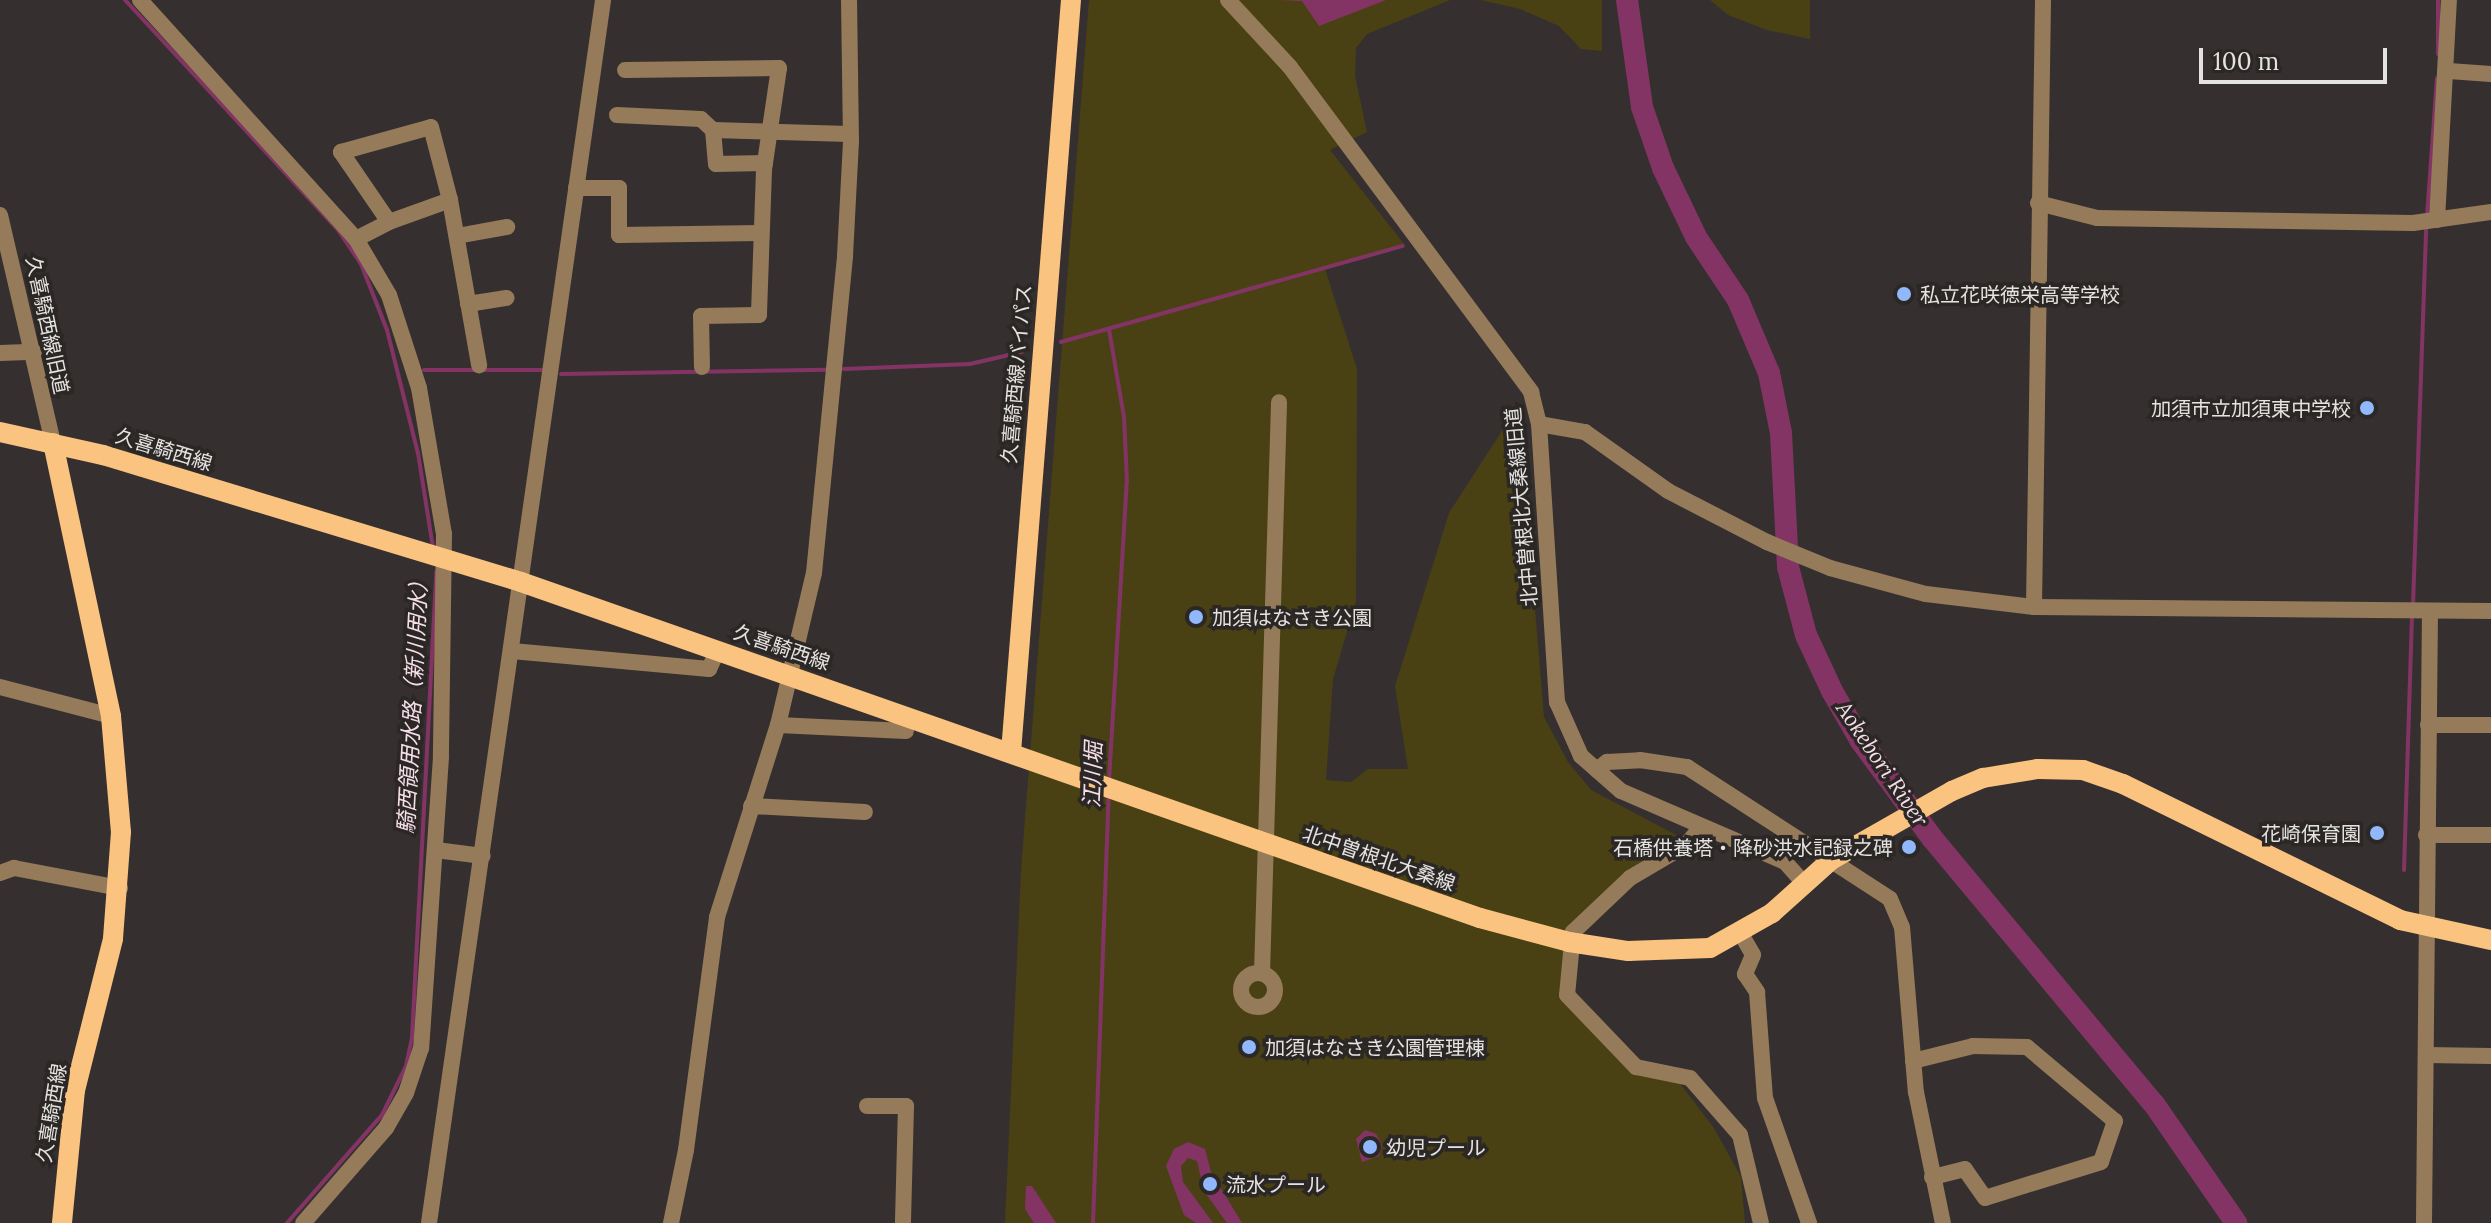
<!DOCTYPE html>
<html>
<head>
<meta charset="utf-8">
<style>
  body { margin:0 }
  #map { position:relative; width:2491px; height:1223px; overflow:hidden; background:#35302f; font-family:Lora,"Noto Sans JP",serif }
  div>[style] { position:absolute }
  .green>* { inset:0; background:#494114 }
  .water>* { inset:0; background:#843464 }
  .stream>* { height:4px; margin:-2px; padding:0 2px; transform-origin:2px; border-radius:2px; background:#843464 }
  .river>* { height:22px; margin:-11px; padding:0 11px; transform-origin:11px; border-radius:11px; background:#843464 }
  .minor>* { height:16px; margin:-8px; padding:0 8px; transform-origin:8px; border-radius:8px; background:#967b5b }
  .minor>.ring { margin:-8px; padding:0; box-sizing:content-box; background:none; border:16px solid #967b5b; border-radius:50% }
  .major>* { height:20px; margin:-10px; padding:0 10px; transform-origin:10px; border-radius:10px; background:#fbc380 }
  .dots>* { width:22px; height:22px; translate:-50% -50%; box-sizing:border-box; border:4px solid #2b2725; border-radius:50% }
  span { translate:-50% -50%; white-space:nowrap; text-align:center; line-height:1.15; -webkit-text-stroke:7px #2b2725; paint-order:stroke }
  .poi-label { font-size:20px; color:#e5e3e2 }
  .left { translate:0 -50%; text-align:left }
  .right { translate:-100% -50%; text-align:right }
  .street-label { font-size:20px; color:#e5e3e2 }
  .water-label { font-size:22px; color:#f5dde9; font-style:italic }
  .scale { position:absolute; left:2199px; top:48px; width:188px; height:36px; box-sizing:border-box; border:4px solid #e5e3e2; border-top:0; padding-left:10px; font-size:24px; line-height:28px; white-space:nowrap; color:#e5e3e2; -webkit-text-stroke:6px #2b2725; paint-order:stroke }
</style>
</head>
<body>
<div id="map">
  <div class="green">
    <i style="clip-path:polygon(1089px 0,1450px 0,1367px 34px,1356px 48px,1355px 76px,1367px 132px,1330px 150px,1404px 244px,1325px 269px,1357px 369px,1357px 391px,1356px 601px,1333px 679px,1326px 780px,1351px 782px,1368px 769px,1408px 769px,1395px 686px,1406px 651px,1449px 513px,1518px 406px,1544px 717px,1568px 762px,1591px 790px,1682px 838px,1568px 927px,1563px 997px,1633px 1071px,1678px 1081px,1714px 1128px,1741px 1177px,1745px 1223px,1005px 1223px,1021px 870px)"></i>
    <i style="clip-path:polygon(1481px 0,1602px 0,1602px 51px,1581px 49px,1559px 26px,1520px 9px)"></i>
    <i style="clip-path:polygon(1710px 0,1810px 0,1810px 39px,1767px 30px,1728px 15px)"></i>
  </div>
  <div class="water">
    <i style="clip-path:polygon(1280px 0,1386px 0,1319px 26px,1302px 1px)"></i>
    <i style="clip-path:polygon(1365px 1130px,1376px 1134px,1382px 1145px,1379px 1156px,1362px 1162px,1356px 1139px)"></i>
    <i style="clip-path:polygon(1188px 1142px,1205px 1149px,1211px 1172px,1242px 1223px,1227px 1223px,1204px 1191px,1197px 1161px,1188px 1158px,1181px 1166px,1183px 1182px,1213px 1223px,1196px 1223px,1184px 1215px,1166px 1166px,1174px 1149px)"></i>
    <i style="clip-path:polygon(1026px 1186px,1032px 1186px,1056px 1223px,1034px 1223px,1025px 1209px)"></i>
  </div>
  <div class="stream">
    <i style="left:125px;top:0;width:313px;rotate:47.2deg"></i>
    <i style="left:338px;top:230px;width:41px;rotate:55.9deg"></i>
    <i style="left:361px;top:264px;width:71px;rotate:68.5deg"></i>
    <i style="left:387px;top:330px;width:127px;rotate:75.9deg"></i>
    <i style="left:418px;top:453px;width:96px;rotate:81deg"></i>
    <i style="left:2438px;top:0;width:54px;rotate:90deg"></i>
    <i style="left:2427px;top:217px;width:139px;rotate:-85.9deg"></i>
    <i style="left:1061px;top:342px;width:355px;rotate:-15.7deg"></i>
    <i style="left:844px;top:369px;width:126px;rotate:-2.3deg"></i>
    <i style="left:970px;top:364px;width:53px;rotate:-13deg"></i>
    <i style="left:424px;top:370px;width:120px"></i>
    <i style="left:561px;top:374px;width:267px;rotate:-0.9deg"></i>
    <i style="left:2413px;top:605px;width:379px;rotate:-88deg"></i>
    <i style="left:1109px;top:781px;width:300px;rotate:-86.6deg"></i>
    <i style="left:1127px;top:482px;width:65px;rotate:-92.6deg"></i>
    <i style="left:1124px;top:417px;width:89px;rotate:-99.7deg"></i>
    <i style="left:2404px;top:870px;width:256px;rotate:-88.2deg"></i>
    <i style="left:287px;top:1223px;width:144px;rotate:-48.7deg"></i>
    <i style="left:382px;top:1115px;width:55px;rotate:-63.9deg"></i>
    <i style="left:406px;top:1066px;width:30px;rotate:-78deg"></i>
    <i style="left:412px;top:1037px;width:466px;rotate:-87deg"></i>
    <i style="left:1093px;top:1223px;width:429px;rotate:-87.9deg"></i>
  </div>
  <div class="river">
    <i style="left:1627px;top:0;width:108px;rotate:82deg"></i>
    <i style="left:1642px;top:107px;width:65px;rotate:71deg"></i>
    <i style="left:1663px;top:168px;width:76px;rotate:64.4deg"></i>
    <i style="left:1696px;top:237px;width:76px;rotate:56.3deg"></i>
    <i style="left:1738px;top:300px;width:79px;rotate:67deg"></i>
    <i style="left:1769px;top:373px;width:61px;rotate:78.7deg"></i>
    <i style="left:1781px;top:433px;width:134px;rotate:87deg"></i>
    <i style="left:1788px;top:567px;width:70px;rotate:75.2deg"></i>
    <i style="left:1806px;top:635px;width:62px;rotate:65.1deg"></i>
    <i style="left:1832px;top:691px;width:58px;rotate:59.9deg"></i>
    <i style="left:1861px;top:741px;width:120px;rotate:53.8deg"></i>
    <i style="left:1932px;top:838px;width:346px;rotate:50.2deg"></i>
    <i style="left:2154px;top:1104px;width:145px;rotate:55.4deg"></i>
  </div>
  <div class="minor">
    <i style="left:140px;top:0;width:322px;rotate:47.9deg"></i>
    <i style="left:356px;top:239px;width:65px;rotate:59.5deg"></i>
    <i style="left:389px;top:295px;width:98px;rotate:72.1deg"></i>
    <i style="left:419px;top:388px;width:148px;rotate:80.3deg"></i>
    <i style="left:444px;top:534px;width:223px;rotate:90.8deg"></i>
    <i style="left:441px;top:757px;width:292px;rotate:93.9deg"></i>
    <i style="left:421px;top:1048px;width:47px;rotate:108.4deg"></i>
    <i style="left:406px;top:1093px;width:40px;rotate:119.7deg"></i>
    <i style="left:386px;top:1128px;width:126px;rotate:131.1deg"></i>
    <i style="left:1228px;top:0;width:91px;rotate:47.2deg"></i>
    <i style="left:1290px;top:67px;width:405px;rotate:53.4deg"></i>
    <i style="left:1531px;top:392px;width:33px;rotate:76deg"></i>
    <i style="left:1539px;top:424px;width:279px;rotate:86.3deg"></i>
    <i style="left:1557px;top:702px;width:59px;rotate:66deg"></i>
    <i style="left:1581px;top:756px;width:53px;rotate:41.2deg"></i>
    <i style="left:1621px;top:791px;width:179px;rotate:23.4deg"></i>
    <i style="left:1785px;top:862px;width:25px;rotate:48deg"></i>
    <i style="left:625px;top:70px;width:154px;rotate:-0.7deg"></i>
    <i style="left:779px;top:68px;width:103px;rotate:98.4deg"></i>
    <i style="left:764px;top:170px;width:145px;rotate:92deg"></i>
    <i style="left:759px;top:315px;width:58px;rotate:179deg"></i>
    <i style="left:701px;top:316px;width:51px;rotate:88.9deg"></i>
    <i style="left:2449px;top:71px;width:42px;rotate:4.1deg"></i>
    <i style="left:617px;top:115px;width:84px;rotate:2.7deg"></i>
    <i style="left:701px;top:119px;width:16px;rotate:43deg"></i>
    <i style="left:713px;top:130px;width:137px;rotate:1.7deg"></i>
    <i style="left:713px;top:130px;width:34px;rotate:85deg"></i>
    <i style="left:716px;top:164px;width:49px;rotate:-1.2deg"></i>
    <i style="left:576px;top:188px;width:43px"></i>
    <i style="left:619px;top:188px;width:47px;rotate:90deg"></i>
    <i style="left:619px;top:235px;width:142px;rotate:-0.8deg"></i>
    <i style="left:2038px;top:203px;width:61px;rotate:14.3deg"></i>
    <i style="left:2097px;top:218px;width:316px;rotate:0.9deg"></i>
    <i style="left:2413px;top:223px;width:79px;rotate:-8deg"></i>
    <i style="left:0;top:215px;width:234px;rotate:76.9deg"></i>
    <i style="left:2437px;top:220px;width:220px;rotate:-86.9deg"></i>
    <i style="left:389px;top:222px;width:65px;rotate:-19.8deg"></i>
    <i style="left:457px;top:236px;width:51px;rotate:-10.2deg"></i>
    <i style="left:356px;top:239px;width:37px;rotate:-27deg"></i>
    <i style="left:389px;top:222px;width:85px;rotate:-124.4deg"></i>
    <i style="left:341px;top:152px;width:93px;rotate:-15.5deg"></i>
    <i style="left:431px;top:127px;width:75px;rotate:75.4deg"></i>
    <i style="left:450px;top:200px;width:168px;rotate:80deg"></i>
    <i style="left:468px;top:304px;width:39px;rotate:-9deg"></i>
    <i style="left:0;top:353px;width:34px;rotate:-2deg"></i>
    <i style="left:1539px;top:424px;width:47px;rotate:9.9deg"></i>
    <i style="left:1585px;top:432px;width:102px;rotate:35.4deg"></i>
    <i style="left:1668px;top:491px;width:111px;rotate:27.3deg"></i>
    <i style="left:1767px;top:542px;width:68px;rotate:22.4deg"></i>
    <i style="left:1830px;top:568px;width:99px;rotate:15.2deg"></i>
    <i style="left:1926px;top:594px;width:109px;rotate:6.9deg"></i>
    <i style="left:2034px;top:607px;width:457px;rotate:0.5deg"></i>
    <i style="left:2034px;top:607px;width:607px;rotate:-89.15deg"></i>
    <i style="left:512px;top:651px;width:198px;rotate:5.2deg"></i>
    <i style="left:709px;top:669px;width:21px;rotate:-65deg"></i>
    <i style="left:0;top:687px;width:115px;rotate:14.6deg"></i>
    <i style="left:778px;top:725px;width:128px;rotate:2.7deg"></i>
    <i style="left:2428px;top:725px;width:63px"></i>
    <i style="left:1597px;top:770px;width:13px;rotate:-39deg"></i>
    <i style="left:1607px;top:762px;width:33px;rotate:-3deg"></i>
    <i style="left:1640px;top:760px;width:48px;rotate:8.5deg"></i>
    <i style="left:1687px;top:767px;width:242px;rotate:33deg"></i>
    <i style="left:1890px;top:899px;width:30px;rotate:67deg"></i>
    <i style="left:1902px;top:927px;width:166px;rotate:85.2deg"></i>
    <i style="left:1916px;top:1092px;width:134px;rotate:78.4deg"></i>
    <i style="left:751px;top:806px;width:114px;rotate:3deg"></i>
    <i style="left:1700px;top:828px;width:22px;rotate:129deg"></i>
    <i style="left:1686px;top:845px;width:65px;rotate:149.5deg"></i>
    <i style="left:1630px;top:878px;width:79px;rotate:136.5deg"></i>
    <i style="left:1573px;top:932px;width:63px;rotate:95.4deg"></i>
    <i style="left:1567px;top:995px;width:100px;rotate:46.2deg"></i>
    <i style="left:1636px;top:1067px;width:55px;rotate:11.5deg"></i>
    <i style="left:1690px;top:1078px;width:76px;rotate:48.7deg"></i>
    <i style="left:1740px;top:1135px;width:90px;rotate:76.6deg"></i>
    <i style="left:2426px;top:835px;width:65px"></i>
    <i style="left:436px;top:850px;width:47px;rotate:7.3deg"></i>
    <i style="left:0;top:873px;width:15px;rotate:-20deg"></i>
    <i style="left:14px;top:868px;width:108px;rotate:10.7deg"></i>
    <i style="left:1741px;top:934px;width:24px;rotate:60deg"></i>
    <i style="left:1753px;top:955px;width:21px;rotate:113deg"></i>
    <i style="left:1745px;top:974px;width:22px;rotate:56deg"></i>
    <i style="left:1757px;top:992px;width:106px;rotate:85.7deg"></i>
    <i style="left:1765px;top:1098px;width:133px;rotate:70.6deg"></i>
    <i class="ring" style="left:1241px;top:973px;width:18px;height:18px"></i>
    <i style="left:1262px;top:973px;width:571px;rotate:-88.29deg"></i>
    <i style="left:2426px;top:1055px;width:65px;rotate:0.9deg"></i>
    <i style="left:1913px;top:1061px;width:62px;rotate:-14deg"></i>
    <i style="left:1973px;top:1046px;width:54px;rotate:1.1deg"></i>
    <i style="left:2027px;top:1047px;width:115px;rotate:40.1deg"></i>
    <i style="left:2115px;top:1121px;width:43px;rotate:108.9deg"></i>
    <i style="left:2101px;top:1162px;width:121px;rotate:162.8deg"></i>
    <i style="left:1985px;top:1198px;width:35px;rotate:-125deg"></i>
    <i style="left:1965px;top:1169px;width:34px;rotate:166deg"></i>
    <i style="left:867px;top:1106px;width:39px"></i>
    <i style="left:906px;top:1106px;width:117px;rotate:91.5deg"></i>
    <i style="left:429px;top:1223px;width:1235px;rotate:-81.9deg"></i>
    <i style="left:671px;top:1223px;width:75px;rotate:-78.4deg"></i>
    <i style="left:686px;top:1150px;width:235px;rotate:-82.4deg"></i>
    <i style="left:717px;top:917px;width:201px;rotate:-72.4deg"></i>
    <i style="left:778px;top:725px;width:156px;rotate:-76.7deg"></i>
    <i style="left:814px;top:573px;width:319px;rotate:-84.4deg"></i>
    <i style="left:845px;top:256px;width:114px;rotate:-87deg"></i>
    <i style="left:851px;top:142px;width:142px;rotate:-90.8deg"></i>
    <i style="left:2424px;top:1223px;width:612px;rotate:-89.44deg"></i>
  </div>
  <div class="major">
    <i style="left:0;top:432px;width:106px;rotate:12.6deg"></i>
    <i style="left:103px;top:455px;width:437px;rotate:16.9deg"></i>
    <i style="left:521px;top:582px;width:1016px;rotate:19.31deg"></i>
    <i style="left:1480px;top:918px;width:92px;rotate:15.1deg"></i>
    <i style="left:1569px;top:942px;width:60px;rotate:8.7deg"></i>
    <i style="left:1628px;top:951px;width:82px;rotate:-2.1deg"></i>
    <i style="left:1710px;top:948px;width:71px;rotate:-29.4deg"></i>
    <i style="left:1772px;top:913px;width:79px;rotate:-41.9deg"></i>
    <i style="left:1831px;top:860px;width:139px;rotate:-29.7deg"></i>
    <i style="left:1952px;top:791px;width:34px;rotate:-23deg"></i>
    <i style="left:1983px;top:778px;width:56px;rotate:-9.3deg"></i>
    <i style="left:2038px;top:769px;width:45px;rotate:1.3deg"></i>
    <i style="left:2083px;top:770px;width:42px;rotate:19.3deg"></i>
    <i style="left:2123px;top:784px;width:309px;rotate:26.1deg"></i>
    <i style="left:2400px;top:920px;width:93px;rotate:12.4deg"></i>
    <i style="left:53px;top:443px;width:279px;rotate:78deg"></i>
    <i style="left:111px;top:716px;width:116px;rotate:85.1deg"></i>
    <i style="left:121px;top:832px;width:107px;rotate:94.3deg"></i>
    <i style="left:113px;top:939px;width:156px;rotate:104.1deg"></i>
    <i style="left:75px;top:1090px;width:134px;rotate:95.6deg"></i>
    <i style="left:1011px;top:752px;width:754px;rotate:-85.44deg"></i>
  </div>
  <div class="dots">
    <i style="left:1904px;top:294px;background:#91b8fd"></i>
    <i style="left:2367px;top:408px;background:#91b8fd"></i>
    <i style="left:1196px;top:617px;background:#91b8fd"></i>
    <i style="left:2377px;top:833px;background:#91b8fd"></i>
    <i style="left:1909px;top:847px;background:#91b8fd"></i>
    <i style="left:1249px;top:1047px;background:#91b8fd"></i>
    <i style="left:1370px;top:1147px;background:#91b8fd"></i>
    <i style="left:1210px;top:1184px;background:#91b8fd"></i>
  </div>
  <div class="poi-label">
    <span class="left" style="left:1920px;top:294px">私立花咲徳栄高等学校</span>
    <span class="right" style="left:2351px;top:408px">加須市立加須東中学校</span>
    <span class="left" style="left:1212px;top:617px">加須はなさき公園</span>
    <span class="right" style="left:2361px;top:833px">花崎保育園</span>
    <span class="right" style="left:1893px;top:847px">石橋供養塔・降砂洪水記録之碑</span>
    <span class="left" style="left:1265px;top:1047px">加須はなさき公園管理棟</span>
    <span class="left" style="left:1386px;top:1147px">幼児プール</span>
    <span class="left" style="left:1226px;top:1184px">流水プール</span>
  </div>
  <div class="street-label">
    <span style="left:48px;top:325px;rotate:78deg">久喜騎西線旧道</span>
    <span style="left:1016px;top:374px;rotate:-85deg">久喜騎西線バイパス</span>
    <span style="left:164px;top:449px;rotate:17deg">久喜騎西線</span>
    <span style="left:1521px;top:507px;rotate:-95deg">北中曽根北大桑線旧道</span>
    <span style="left:782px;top:647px;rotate:19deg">久喜騎西線</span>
    <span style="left:1379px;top:858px;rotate:19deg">北中曽根北大桑線</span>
    <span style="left:51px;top:1113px;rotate:-81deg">久喜騎西線</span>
  </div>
  <div class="water-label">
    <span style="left:413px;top:702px;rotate:-87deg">騎西領用水路（新川用水）</span>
    <span style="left:1882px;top:764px;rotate:56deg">Aokebori River</span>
    <span style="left:1093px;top:775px;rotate:-88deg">江川堀</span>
  </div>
  <div class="scale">100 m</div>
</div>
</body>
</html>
